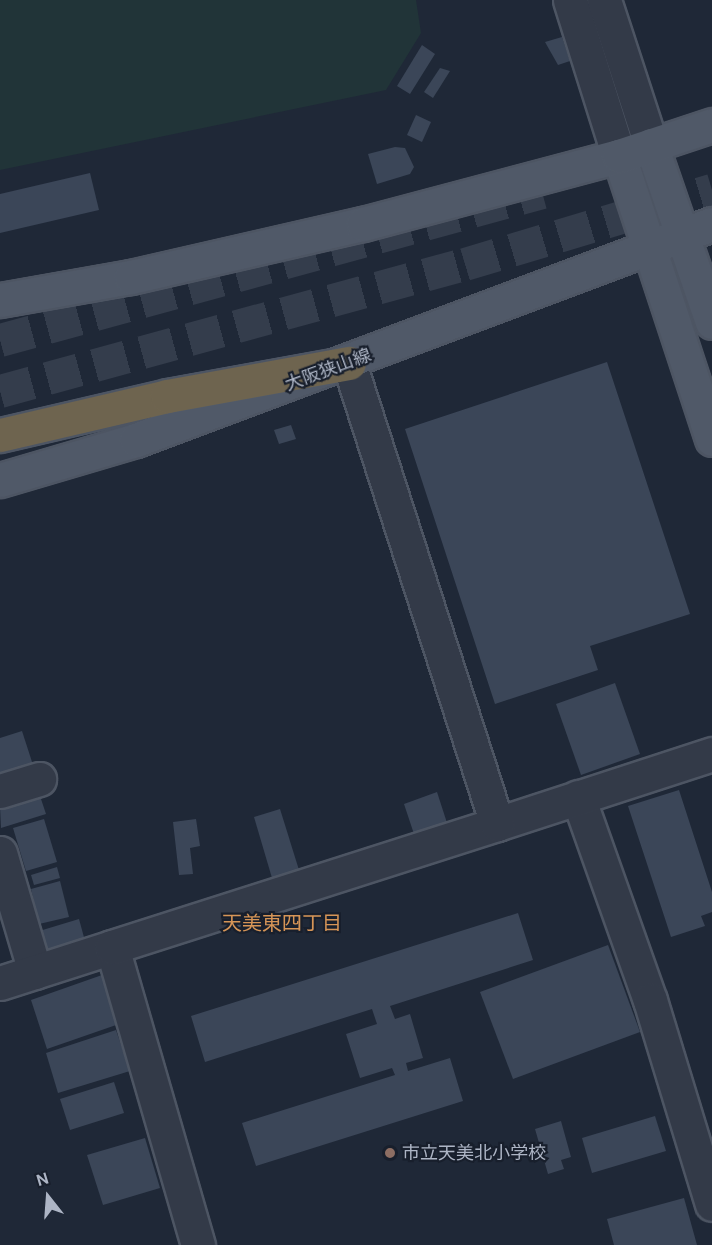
<!DOCTYPE html>
<html>
<head>
<meta charset="utf-8">
<style>
  body { margin:0 }
  #map { position:relative; width:712px; height:1245px; overflow:hidden; background:#1f2837; font-family:"DM Sans","Noto Sans JP",sans-serif }
  div>[style] { position:absolute }
  .green>* { inset:0; background:#213438 }
  .building>* { inset:0; background:#3b4658 }
  .highway-tunnel>* { height:33px; margin-top:-16.5px; transform-origin:0; background:repeating-linear-gradient(90deg,#343d4c 0 33px,transparent 0 49px) }
  .roads { filter:drop-shadow(2px 0 #4d5563) drop-shadow(-2px 0 #4d5563) drop-shadow(0 2px #4d5563) drop-shadow(0 -2px #4d5563) }
  .minor>* { height:33px; margin:-16.5px; padding:0 16.5px; transform-origin:16.5px; border-radius:16.5px; background:#333a48 }
  .major>* { height:33px; margin:-16.5px; padding:0 16.5px; transform-origin:16.5px; border-radius:16.5px; background:#505968 }
  .highway>* { height:33px; margin:-16.5px; padding:0 16.5px; transform-origin:16.5px; border-radius:16.5px; background:#6e644f }
  .dots>* { width:16px; height:16px; translate:-50% -50%; box-sizing:border-box; border:3px solid #181f2c; border-radius:50% }
  span { translate:-50% -50%; white-space:nowrap; text-align:center; line-height:1.15; -webkit-text-stroke:4.5px #181f2c; paint-order:stroke }
  .street-label { font-size:18px; color:#adb5c5 }
  .poi-label { font-size:18px; color:#adb5c5 }
  .left { translate:0 -50%; text-align:left }
  .neighbourhood-label { font-size:20px; color:#d69557 }
  .north { position:absolute; left:18px; top:1167px; width:60px; height:60px; -webkit-text-stroke:4px #181f2c; paint-order:stroke; rotate:343deg; font-size:16px; font-weight:700; line-height:24px; text-align:center; color:#adb5c5 }
  .north::after { content:''; display:block; margin:auto; width:21px; height:27px; background:#adb5c5; clip-path:polygon(50% 0,100% 100%,50% 72%,0 100%) }
</style>
</head>
<body>
<div id="map">
  <div class="green">
    <i style="clip-path:polygon(0 0,416px 0,421px 33px,386px 90px,0 170px)"></i>
  </div>
  <div class="building">
    <i style="clip-path:polygon(562px 37px,570px 61px,558px 65px,545px 42px)"></i>
    <i style="clip-path:polygon(422px 45px,435px 54px,410px 94px,397px 86px)"></i>
    <i style="clip-path:polygon(440px 68px,450px 71px,433px 98px,424px 92px)"></i>
    <i style="clip-path:polygon(416px 115px,431px 122px,422px 142px,407px 135px)"></i>
    <i style="clip-path:polygon(395px 147px,405px 148px,414px 167px,410px 174px,377px 184px,368px 154px)"></i>
    <i style="clip-path:polygon(90px 173px,99px 210px,0 233px,0 194px)"></i>
    <i style="clip-path:polygon(607px 362px,690px 614px,590px 646px,598px 670px,495px 704px,405px 429px)"></i>
    <i style="clip-path:polygon(291px 425px,296px 439px,279px 444px,274px 430px)"></i>
    <i style="clip-path:polygon(615px 683px,640px 754px,581px 775px,556px 704px)"></i>
    <i style="clip-path:polygon(22px 731px,34px 768px,0 779px,0 738px)"></i>
    <i style="clip-path:polygon(679px 790px,712px 892px,712px 912px,701px 916px,705px 926px,671px 937px,628px 806px)"></i>
    <i style="clip-path:polygon(437px 792px,448px 826px,415px 837px,404px 804px)"></i>
    <i style="clip-path:polygon(39px 793px,46px 814px,1px 828px,0 806px)"></i>
    <i style="clip-path:polygon(280px 809px,299px 870px,272px 878px,254px 817px)"></i>
    <i style="clip-path:polygon(44px 819px,57px 862px,26px 871px,13px 828px)"></i>
    <i style="clip-path:polygon(196px 819px,200px 846px,190px 848px,193px 874px,179px 875px,173px 822px)"></i>
    <i style="clip-path:polygon(57px 867px,60px 878px,34px 885px,31px 875px)"></i>
    <i style="clip-path:polygon(60px 881px,69px 917px,39px 924px,31px 889px)"></i>
    <i style="clip-path:polygon(518px 913px,533px 960px,390px 1006px,395px 1019px,410px 1014px,423px 1058px,406px 1063px,408px 1071px,450px 1058px,463px 1101px,256px 1166px,242px 1123px,395px 1075px,392px 1068px,360px 1078px,346px 1034px,377px 1024px,372px 1009px,205px 1062px,191px 1016px)"></i>
    <i style="clip-path:polygon(79px 919px,85px 941px,42px 953px,36px 932px)"></i>
    <i style="clip-path:polygon(608px 945px,640px 1032px,513px 1079px,480px 992px)"></i>
    <i style="clip-path:polygon(102px 975px,119px 1024px,47px 1049px,31px 1000px)"></i>
    <i style="clip-path:polygon(116px 1030px,130px 1071px,58px 1093px,46px 1053px)"></i>
    <i style="clip-path:polygon(114px 1082px,124px 1113px,70px 1130px,60px 1099px)"></i>
    <i style="clip-path:polygon(655px 1116px,666px 1151px,592px 1173px,582px 1138px)"></i>
    <i style="clip-path:polygon(561px 1121px,571px 1157px,561px 1160px,564px 1169px,548px 1174px,535px 1129px)"></i>
    <i style="clip-path:polygon(145px 1138px,160px 1188px,103px 1205px,87px 1155px)"></i>
    <i style="clip-path:polygon(684px 1198px,697px 1245px,614px 1245px,607px 1219px)"></i>
  </div>
  <div class="highway-tunnel">
    <i style="left:0;top:340px;width:562px;rotate:-15.27deg"></i>
    <i style="left:0;top:391px;width:482px;rotate:-15.3deg"></i>
    <i style="left:465px;top:264px;width:258px;rotate:-16.7deg"></i>
  </div>
  <div class="roads">
    <div class="minor">
      <i style="left:570px;top:0;width:164px;rotate:72.6deg"></i>
      <i style="left:604px;top:0;width:152px;rotate:72deg"></i>
      <i style="left:0;top:791px;width:41px;rotate:-17.1deg"></i>
      <i style="left:578px;top:797px;width:215px;rotate:70.5deg"></i>
      <i style="left:650px;top:1000px;width:213px;rotate:73.1deg"></i>
      <i style="left:497px;top:824px;width:226px;rotate:-18deg"></i>
      <i style="left:0;top:853px;width:124px;rotate:73.6deg"></i>
      <i style="left:0;top:983px;width:118px;rotate:-17.8deg"></i>
      <i style="left:198px;top:1245px;width:310px;rotate:-106.1deg"></i>
      <i style="left:112px;top:947px;width:404px;rotate:-17.7deg"></i>
      <i style="left:497px;top:824px;width:484px;rotate:-107.8deg"></i>
    </div>
    <div class="major">
      <i style="left:651px;top:145px;width:187px;rotate:71deg"></i>
      <i style="left:619px;top:156px;width:298px;rotate:71.8deg"></i>
      <i style="left:0;top:300px;width:133px;rotate:-10deg"></i>
      <i style="left:131px;top:277px;width:238px;rotate:-12.9deg"></i>
      <i style="left:363px;top:224px;width:265px;rotate:-14.9deg"></i>
      <i style="left:619px;top:156px;width:98px;rotate:-18.4deg"></i>
      <i style="left:0;top:480px;width:142px;rotate:-16.4deg"></i>
      <i style="left:136px;top:440px;width:615px;rotate:-20.56deg"></i>
    </div>
    <div class="highway">
      <i style="left:0;top:435px;width:171px;rotate:-13.1deg"></i>
      <i style="left:167px;top:396px;width:185px;rotate:-10.3deg"></i>
    </div>
  </div>
  <div class="dots">
    <i style="left:390px;top:1153px;background:#8d6e63"></i>
  </div>
  <div class="street-label">
    <span style="left:328px;top:370px;rotate:-20deg">大阪狭山線</span>
  </div>
  <div class="poi-label">
    <span class="left" style="left:402px;top:1153px">市立天美北小学校</span>
  </div>
  <div class="neighbourhood-label">
    <span style="left:282px;top:923px">天美東四丁目</span>
  </div>
  <div class="north">N</div>
</div>
</body>
</html>
